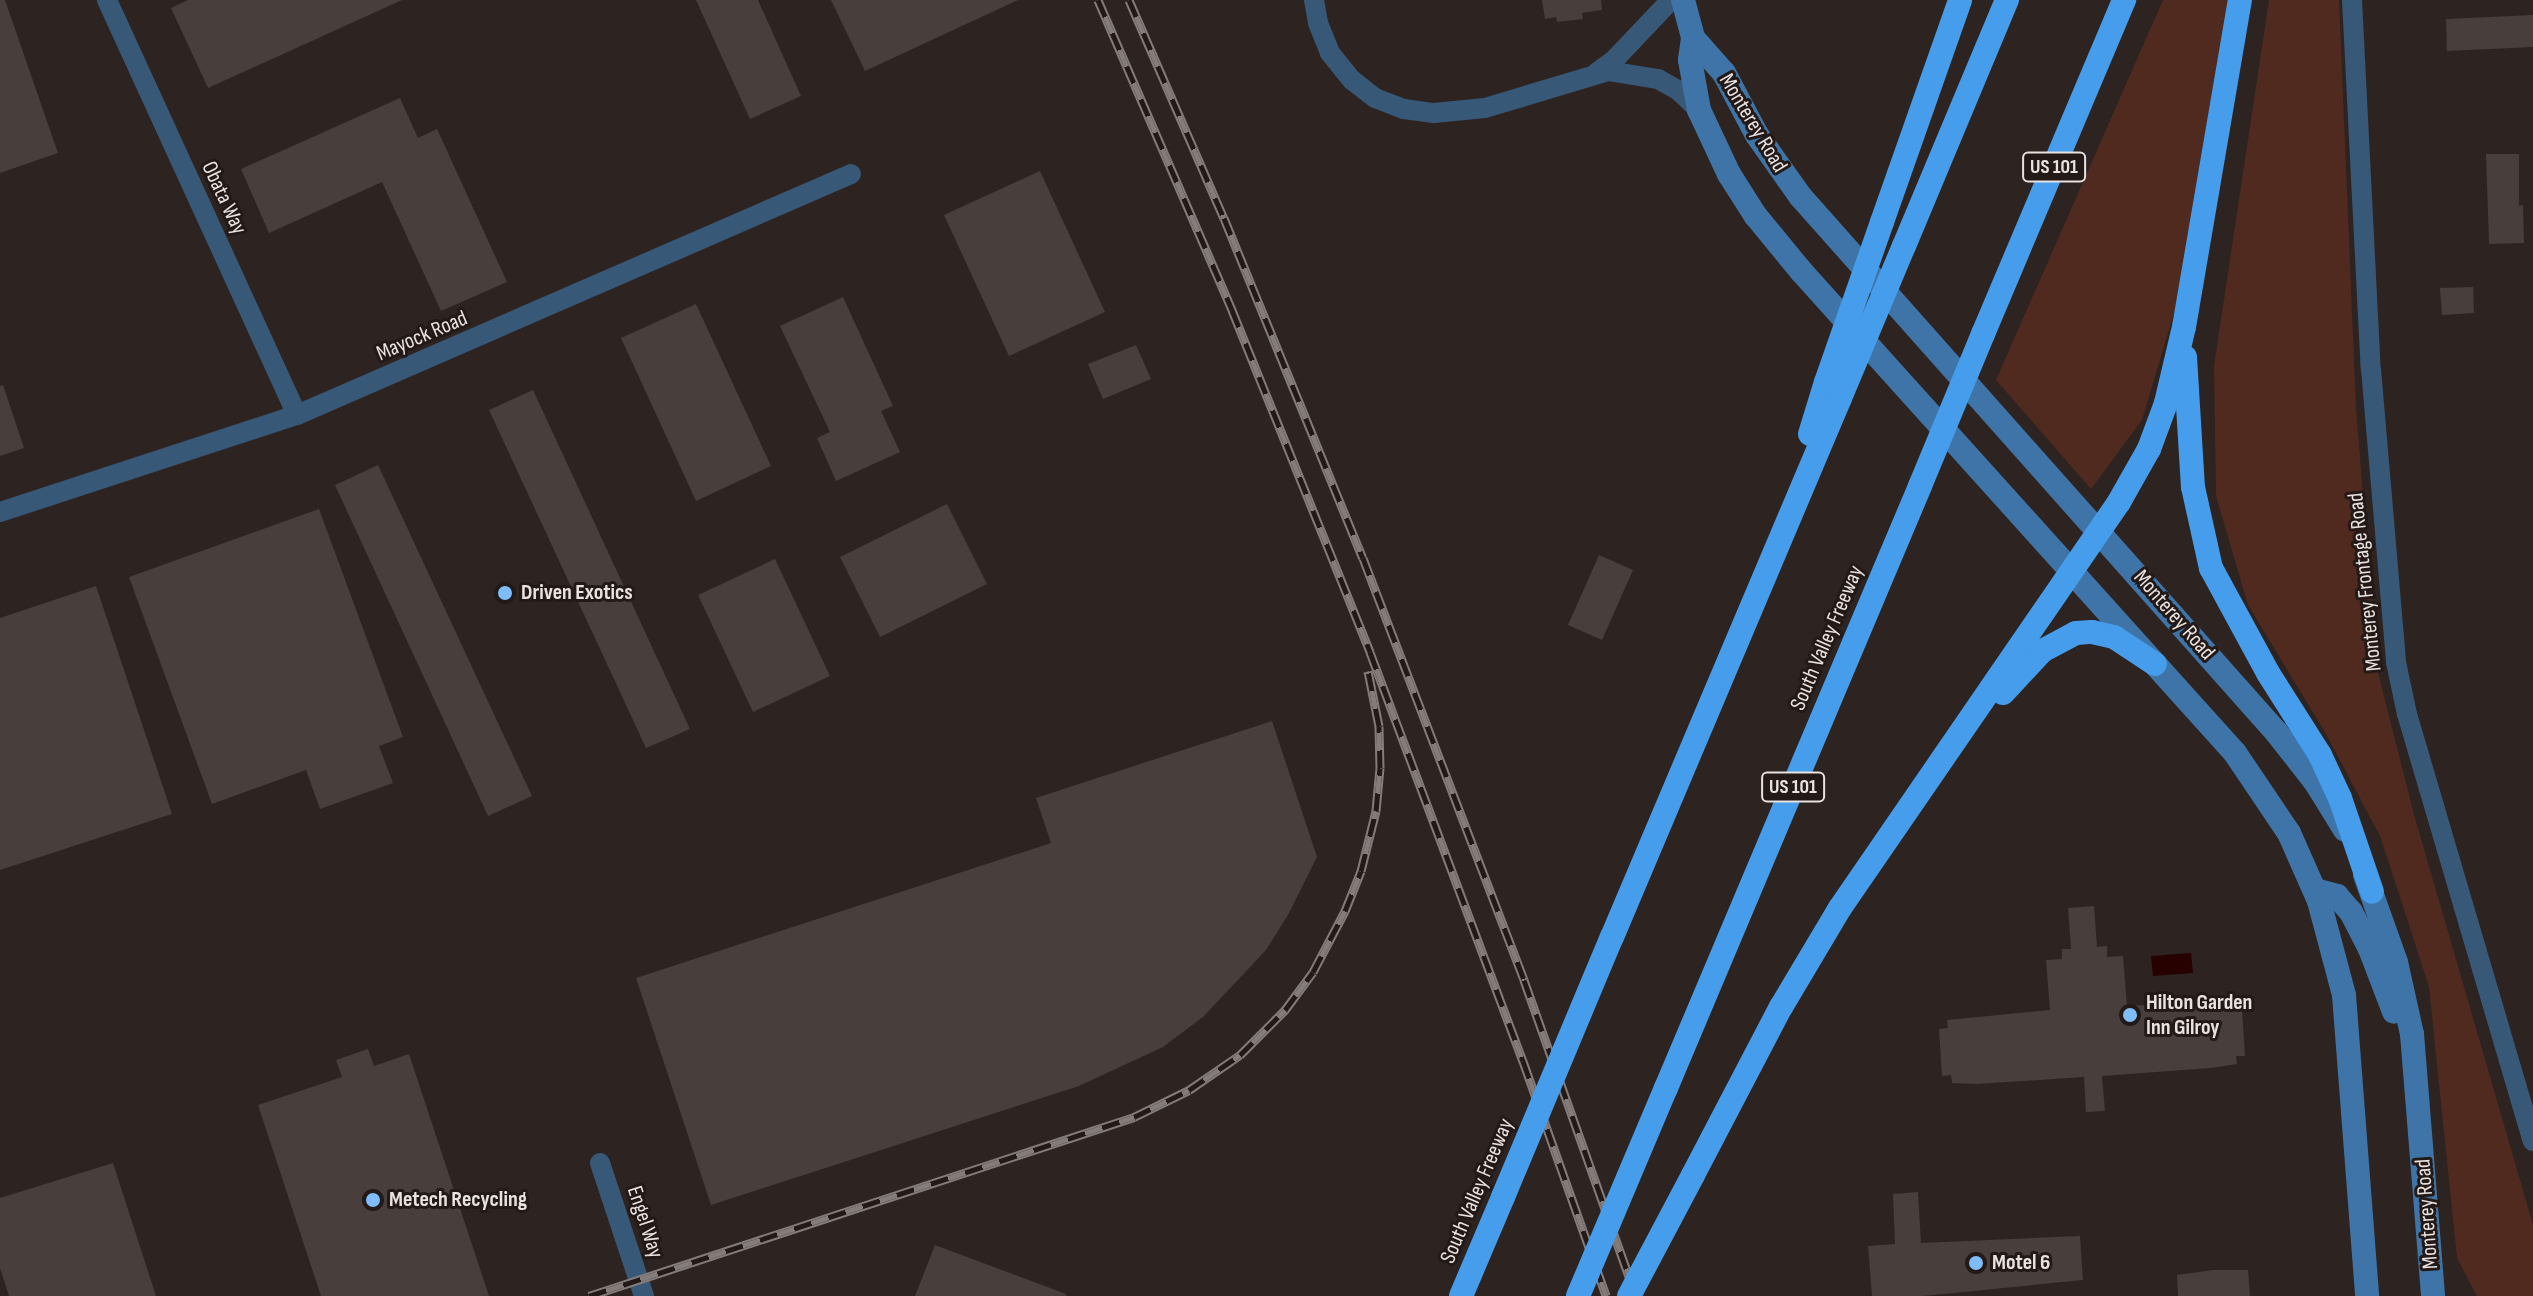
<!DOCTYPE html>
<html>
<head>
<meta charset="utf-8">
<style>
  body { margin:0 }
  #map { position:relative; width:2533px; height:1296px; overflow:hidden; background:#2d2320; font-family:"Sofia Sans Condensed",sans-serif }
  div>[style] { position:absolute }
  .green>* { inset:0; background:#512a1f }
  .water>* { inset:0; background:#260100 }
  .building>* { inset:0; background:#483e3b }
  .street>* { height:20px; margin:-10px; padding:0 10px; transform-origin:10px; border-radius:10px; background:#385878 }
  .secondary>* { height:24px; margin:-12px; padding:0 12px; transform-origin:12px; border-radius:12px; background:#3e74a7 }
  .highway>* { height:24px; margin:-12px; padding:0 12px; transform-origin:12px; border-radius:12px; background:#459dec }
  .rail>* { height:9px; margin-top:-4.5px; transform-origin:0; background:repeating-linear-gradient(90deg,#231917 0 18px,#847c7a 0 36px); box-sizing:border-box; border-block:2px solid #847c7a }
  .highway-bridge>* { height:24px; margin:-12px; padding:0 12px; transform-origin:12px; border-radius:12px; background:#459dec }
  .dots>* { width:22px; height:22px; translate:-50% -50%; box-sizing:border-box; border:4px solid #231917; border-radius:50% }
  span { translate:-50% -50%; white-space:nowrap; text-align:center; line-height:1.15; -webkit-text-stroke:6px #231917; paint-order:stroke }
  .shield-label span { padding:2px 6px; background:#231917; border:2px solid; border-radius:6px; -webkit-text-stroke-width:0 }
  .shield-label { font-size:20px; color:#e8e2e0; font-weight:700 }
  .street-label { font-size:22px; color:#e8e2e0 }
  .poi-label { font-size:22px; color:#e8e2e0; font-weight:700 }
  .left { translate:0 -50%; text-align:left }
</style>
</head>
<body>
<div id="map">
  <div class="green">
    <i style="clip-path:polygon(2163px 0,2231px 0,2177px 303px,2142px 420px,2091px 489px,1996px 380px)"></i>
    <i style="clip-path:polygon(2269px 0,2339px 0,2356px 408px,2377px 669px,2415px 818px,2533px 1225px,2533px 1296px,2477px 1296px,2457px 1258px,2429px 987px,2401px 900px,2380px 836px,2325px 732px,2248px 605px,2216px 496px,2214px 366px)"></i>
  </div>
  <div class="water">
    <i style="clip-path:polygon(2191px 953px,2193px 973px,2153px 976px,2151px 956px)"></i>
  </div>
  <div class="building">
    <i style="clip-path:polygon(0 0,5px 0,58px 153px,0 173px)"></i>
    <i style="clip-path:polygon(188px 0,402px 0,208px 88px,171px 8px)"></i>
    <i style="clip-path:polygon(696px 0,758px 0,801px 96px,750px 119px)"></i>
    <i style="clip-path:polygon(831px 0,1018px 0,865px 71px)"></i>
    <i style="clip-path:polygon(1542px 0,1601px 0,1602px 10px,1582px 13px,1583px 19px,1557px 22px,1556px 17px,1545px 19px)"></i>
    <i style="clip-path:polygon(2533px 15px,2533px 47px,2447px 51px,2446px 19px)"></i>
    <i style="clip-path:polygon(400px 98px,418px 138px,437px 129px,507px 282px,441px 311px,382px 182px,269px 233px,241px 169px)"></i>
    <i style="clip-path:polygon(2486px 154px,2519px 154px,2519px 206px,2523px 205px,2524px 243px,2489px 244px)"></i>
    <i style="clip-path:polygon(1040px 171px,1105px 312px,1009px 356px,944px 215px)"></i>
    <i style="clip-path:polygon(2473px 287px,2474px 313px,2442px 315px,2440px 288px)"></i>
    <i style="clip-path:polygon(843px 297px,893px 406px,881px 411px,900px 452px,836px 481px,817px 438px,830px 432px,780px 326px)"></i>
    <i style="clip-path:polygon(696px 304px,771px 466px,696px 501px,621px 338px)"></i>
    <i style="clip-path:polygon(1136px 345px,1151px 379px,1103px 399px,1088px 364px)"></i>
    <i style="clip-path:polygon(3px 385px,24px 448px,0 456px,0 386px)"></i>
    <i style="clip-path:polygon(533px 390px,690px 729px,646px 748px,489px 410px)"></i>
    <i style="clip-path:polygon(378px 465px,532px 796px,488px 816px,335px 485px)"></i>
    <i style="clip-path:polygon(947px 504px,987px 584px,880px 637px,840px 557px)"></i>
    <i style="clip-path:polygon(319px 509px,403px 737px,379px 746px,393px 783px,320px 809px,306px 770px,212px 804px,129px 577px)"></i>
    <i style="clip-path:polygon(1599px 555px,1633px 570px,1602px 640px,1568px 625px)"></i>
    <i style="clip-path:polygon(775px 559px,830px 676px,753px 712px,698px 595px)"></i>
    <i style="clip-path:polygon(96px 586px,172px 814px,0 870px,0 618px)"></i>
    <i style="clip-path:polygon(1272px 721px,1317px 857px,1288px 915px,1266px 950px,1203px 1017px,1163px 1047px,1079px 1086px,711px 1205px,636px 978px,1051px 843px,1036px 798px)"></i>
    <i style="clip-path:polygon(2094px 906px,2097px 947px,2107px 946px,2107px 957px,2123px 956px,2127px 1006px,2232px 1001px,2233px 1009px,2242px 1008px,2245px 1056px,2236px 1056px,2237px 1064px,2211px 1068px,2102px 1076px,2105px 1111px,2086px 1112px,2084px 1077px,1977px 1084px,1952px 1083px,1951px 1075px,1942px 1076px,1939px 1029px,1948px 1028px,1947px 1020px,2050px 1010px,2046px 960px,2062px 959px,2062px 949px,2071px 949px,2068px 908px)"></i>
    <i style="clip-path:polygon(368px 1049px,374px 1066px,409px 1054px,489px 1296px,321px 1296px,258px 1105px,342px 1077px,336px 1060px)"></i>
    <i style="clip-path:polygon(113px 1163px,156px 1296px,9px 1296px,0 1268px,0 1198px)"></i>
    <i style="clip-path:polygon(1918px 1192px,1921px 1243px,2080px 1236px,2083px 1280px,1923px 1296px,1872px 1296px,1868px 1246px,1895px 1244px,1893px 1194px)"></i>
    <i style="clip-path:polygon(935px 1245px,1066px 1294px,1066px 1296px,915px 1296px)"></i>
    <i style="clip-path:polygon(2213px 1270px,2248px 1270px,2250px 1296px,2178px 1296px,2177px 1275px)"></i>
  </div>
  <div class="street">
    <i style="left:107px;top:0;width:456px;rotate:65.4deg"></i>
    <i style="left:1314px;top:0;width:23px;rotate:80deg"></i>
    <i style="left:1318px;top:23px;width:32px;rotate:68deg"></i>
    <i style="left:1330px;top:53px;width:35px;rotate:51deg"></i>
    <i style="left:1352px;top:80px;width:29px;rotate:38deg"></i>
    <i style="left:1375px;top:98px;width:31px;rotate:21deg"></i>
    <i style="left:1404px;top:109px;width:30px;rotate:8deg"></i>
    <i style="left:1434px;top:113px;width:51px;rotate:-5.6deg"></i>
    <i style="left:1485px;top:108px;width:128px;rotate:-16.7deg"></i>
    <i style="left:1608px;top:71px;width:51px;rotate:9.1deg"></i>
    <i style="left:1658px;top:79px;width:23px;rotate:29deg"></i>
    <i style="left:1678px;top:90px;width:29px;rotate:44deg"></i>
    <i style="left:2352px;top:0;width:369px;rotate:87.1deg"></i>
    <i style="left:2371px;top:369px;width:294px;rotate:85.1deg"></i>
    <i style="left:2396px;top:662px;width:53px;rotate:78.1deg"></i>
    <i style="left:2407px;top:714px;width:445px;rotate:73.6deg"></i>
    <i style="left:1596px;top:73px;width:22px;rotate:-36deg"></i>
    <i style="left:1614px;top:60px;width:83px;rotate:-46.5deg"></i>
    <i style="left:0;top:512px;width:312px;rotate:-18.1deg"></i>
    <i style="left:297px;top:415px;width:604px;rotate:-23.51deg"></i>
    <i style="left:600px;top:1163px;width:140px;rotate:71.7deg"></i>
  </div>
  <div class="secondary">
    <i style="left:1683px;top:0;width:39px;rotate:75deg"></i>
    <i style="left:1693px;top:38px;width:22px;rotate:98deg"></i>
    <i style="left:1690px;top:60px;width:51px;rotate:79.8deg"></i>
    <i style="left:1699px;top:110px;width:71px;rotate:64.9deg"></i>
    <i style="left:1729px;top:174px;width:49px;rotate:57.6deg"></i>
    <i style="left:1755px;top:215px;width:72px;rotate:50.6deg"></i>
    <i style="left:1801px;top:271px;width:649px;rotate:48deg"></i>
    <i style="left:2235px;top:753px;width:97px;rotate:56deg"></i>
    <i style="left:2289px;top:833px;width:74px;rotate:66.2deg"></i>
    <i style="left:2319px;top:901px;width:97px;rotate:75.1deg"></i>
    <i style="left:2344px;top:995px;width:302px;rotate:85.6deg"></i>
    <i style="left:1693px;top:38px;width:47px;rotate:48.5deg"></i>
    <i style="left:1724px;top:73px;width:70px;rotate:62deg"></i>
    <i style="left:1757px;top:135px;width:75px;rotate:54.8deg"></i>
    <i style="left:1800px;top:196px;width:718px;rotate:48.39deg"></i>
    <i style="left:2277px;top:733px;width:63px;rotate:52deg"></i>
    <i style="left:2316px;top:783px;width:55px;rotate:58.3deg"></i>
    <i style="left:2365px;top:875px;width:92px;rotate:70.4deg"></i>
    <i style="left:2396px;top:962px;width:74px;rotate:77.5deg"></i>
    <i style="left:2412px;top:1034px;width:263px;rotate:85.4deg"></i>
    <i style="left:2315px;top:890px;width:23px;rotate:15deg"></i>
    <i style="left:2337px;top:896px;width:21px;rotate:49deg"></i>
    <i style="left:2351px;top:912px;width:42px;rotate:62.8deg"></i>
    <i style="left:2370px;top:949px;width:67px;rotate:69.1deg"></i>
  </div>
  <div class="highway">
    <i style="left:1882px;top:222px;width:235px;rotate:-70.6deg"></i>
    <i style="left:1904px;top:246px;width:267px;rotate:-67.3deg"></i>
    <i style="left:1983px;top:334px;width:363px;rotate:-67.1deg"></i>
    <i style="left:2185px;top:357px;width:130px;rotate:86.5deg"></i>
    <i style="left:2193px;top:487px;width:83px;rotate:77.5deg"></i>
    <i style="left:2211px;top:568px;width:119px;rotate:61.5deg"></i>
    <i style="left:2268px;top:673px;width:97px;rotate:57.6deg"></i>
    <i style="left:2320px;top:755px;width:47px;rotate:65.1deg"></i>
    <i style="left:2340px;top:798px;width:99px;rotate:71.2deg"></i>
    <i style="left:1810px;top:434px;width:54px;rotate:-72.9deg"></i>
    <i style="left:2003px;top:693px;width:57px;rotate:-47.1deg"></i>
    <i style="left:2042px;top:651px;width:38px;rotate:-28deg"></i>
    <i style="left:2076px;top:633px;width:16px;rotate:-4deg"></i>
    <i style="left:2092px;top:632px;width:23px;rotate:13deg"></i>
    <i style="left:2114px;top:637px;width:49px;rotate:33.4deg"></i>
    <i style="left:1612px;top:937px;width:585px;rotate:-67.07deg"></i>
    <i style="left:1666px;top:1088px;width:653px;rotate:-67.12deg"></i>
    <i style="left:1693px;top:1175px;width:190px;rotate:-62.4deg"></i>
    <i style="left:1781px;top:1007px;width:115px;rotate:-59.2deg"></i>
    <i style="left:1840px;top:908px;width:493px;rotate:-55.5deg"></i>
    <i style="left:2119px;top:502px;width:61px;rotate:-60.5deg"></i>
    <i style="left:2149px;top:449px;width:49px;rotate:-69.7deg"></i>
    <i style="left:2166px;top:403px;width:78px;rotate:-76.7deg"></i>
    <i style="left:2184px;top:327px;width:332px;rotate:-80.3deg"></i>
    <i style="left:1461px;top:1296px;width:108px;rotate:-67deg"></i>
  </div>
  <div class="rail">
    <i style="left:1098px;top:0;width:338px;rotate:66.6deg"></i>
    <i style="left:1232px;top:310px;width:369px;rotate:68deg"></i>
    <i style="left:1370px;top:652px;width:437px;rotate:69.5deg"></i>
    <i style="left:1523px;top:1061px;width:249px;rotate:70.5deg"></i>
    <i style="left:1129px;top:0;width:238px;rotate:66.5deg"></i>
    <i style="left:1224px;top:218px;width:367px;rotate:67.8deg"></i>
    <i style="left:1363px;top:558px;width:452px;rotate:69.1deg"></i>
    <i style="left:1524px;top:980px;width:335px;rotate:70.5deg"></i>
    <i style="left:589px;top:1296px;width:574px;rotate:-18.18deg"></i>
    <i style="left:1134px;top:1117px;width:61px;rotate:-26.1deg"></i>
    <i style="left:1189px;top:1090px;width:62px;rotate:-34.5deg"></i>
    <i style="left:1240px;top:1055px;width:64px;rotate:-45deg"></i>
    <i style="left:1285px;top:1010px;width:47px;rotate:-53.6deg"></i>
    <i style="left:1313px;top:972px;width:69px;rotate:-62.3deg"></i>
    <i style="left:1345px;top:911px;width:43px;rotate:-68.2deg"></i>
    <i style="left:1361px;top:871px;width:62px;rotate:-76deg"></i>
    <i style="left:1376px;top:811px;width:43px;rotate:-84.7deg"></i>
    <i style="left:1380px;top:768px;width:42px;rotate:-91.4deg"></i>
    <i style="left:1379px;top:726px;width:56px;rotate:-101.3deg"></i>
  </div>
  <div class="highway-bridge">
    <i style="left:1826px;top:382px;width:170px;rotate:-70.7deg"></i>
    <i style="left:1840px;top:398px;width:165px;rotate:-67.2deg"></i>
    <i style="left:1920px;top:486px;width:165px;rotate:-67.5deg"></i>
    <i style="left:1503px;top:1197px;width:282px;rotate:-67.3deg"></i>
    <i style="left:1578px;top:1296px;width:226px;rotate:-67.1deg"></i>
    <i style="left:1629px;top:1296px;width:137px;rotate:-62.1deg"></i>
  </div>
  <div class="dots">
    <i style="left:505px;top:593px;background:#7fbdfa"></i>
    <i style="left:2130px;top:1015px;background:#7fbdfa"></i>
    <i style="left:373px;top:1200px;background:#7fbdfa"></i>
    <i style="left:1976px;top:1263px;background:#7fbdfa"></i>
  </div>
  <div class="shield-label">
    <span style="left:2054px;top:167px">US 101</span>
    <span style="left:1793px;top:787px">US 101</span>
  </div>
  <div class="street-label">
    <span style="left:1753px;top:123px;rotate:59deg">Monterey Road</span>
    <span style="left:224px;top:198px;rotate:65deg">Obata Way</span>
    <span style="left:422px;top:336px;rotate:-23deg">Mayock Road</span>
    <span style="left:2365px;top:582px;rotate:-96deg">Monterey Frontage Road</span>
    <span style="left:2174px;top:615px;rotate:49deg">Monterey Road</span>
    <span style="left:1827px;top:638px;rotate:-67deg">South Valley Freeway</span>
    <span style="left:1477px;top:1191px;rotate:-67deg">South Valley Freeway</span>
    <span style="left:2427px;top:1214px;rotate:-94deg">Monterey Road</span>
    <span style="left:645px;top:1222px;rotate:72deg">Engel Way</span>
  </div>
  <div class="poi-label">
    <span class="left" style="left:521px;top:593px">Driven Exotics</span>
    <span class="left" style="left:2146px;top:1015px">Hilton Garden<br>Inn Gilroy</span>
    <span class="left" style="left:389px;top:1200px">Metech Recycling</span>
    <span class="left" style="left:1992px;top:1263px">Motel 6</span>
  </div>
</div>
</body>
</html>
